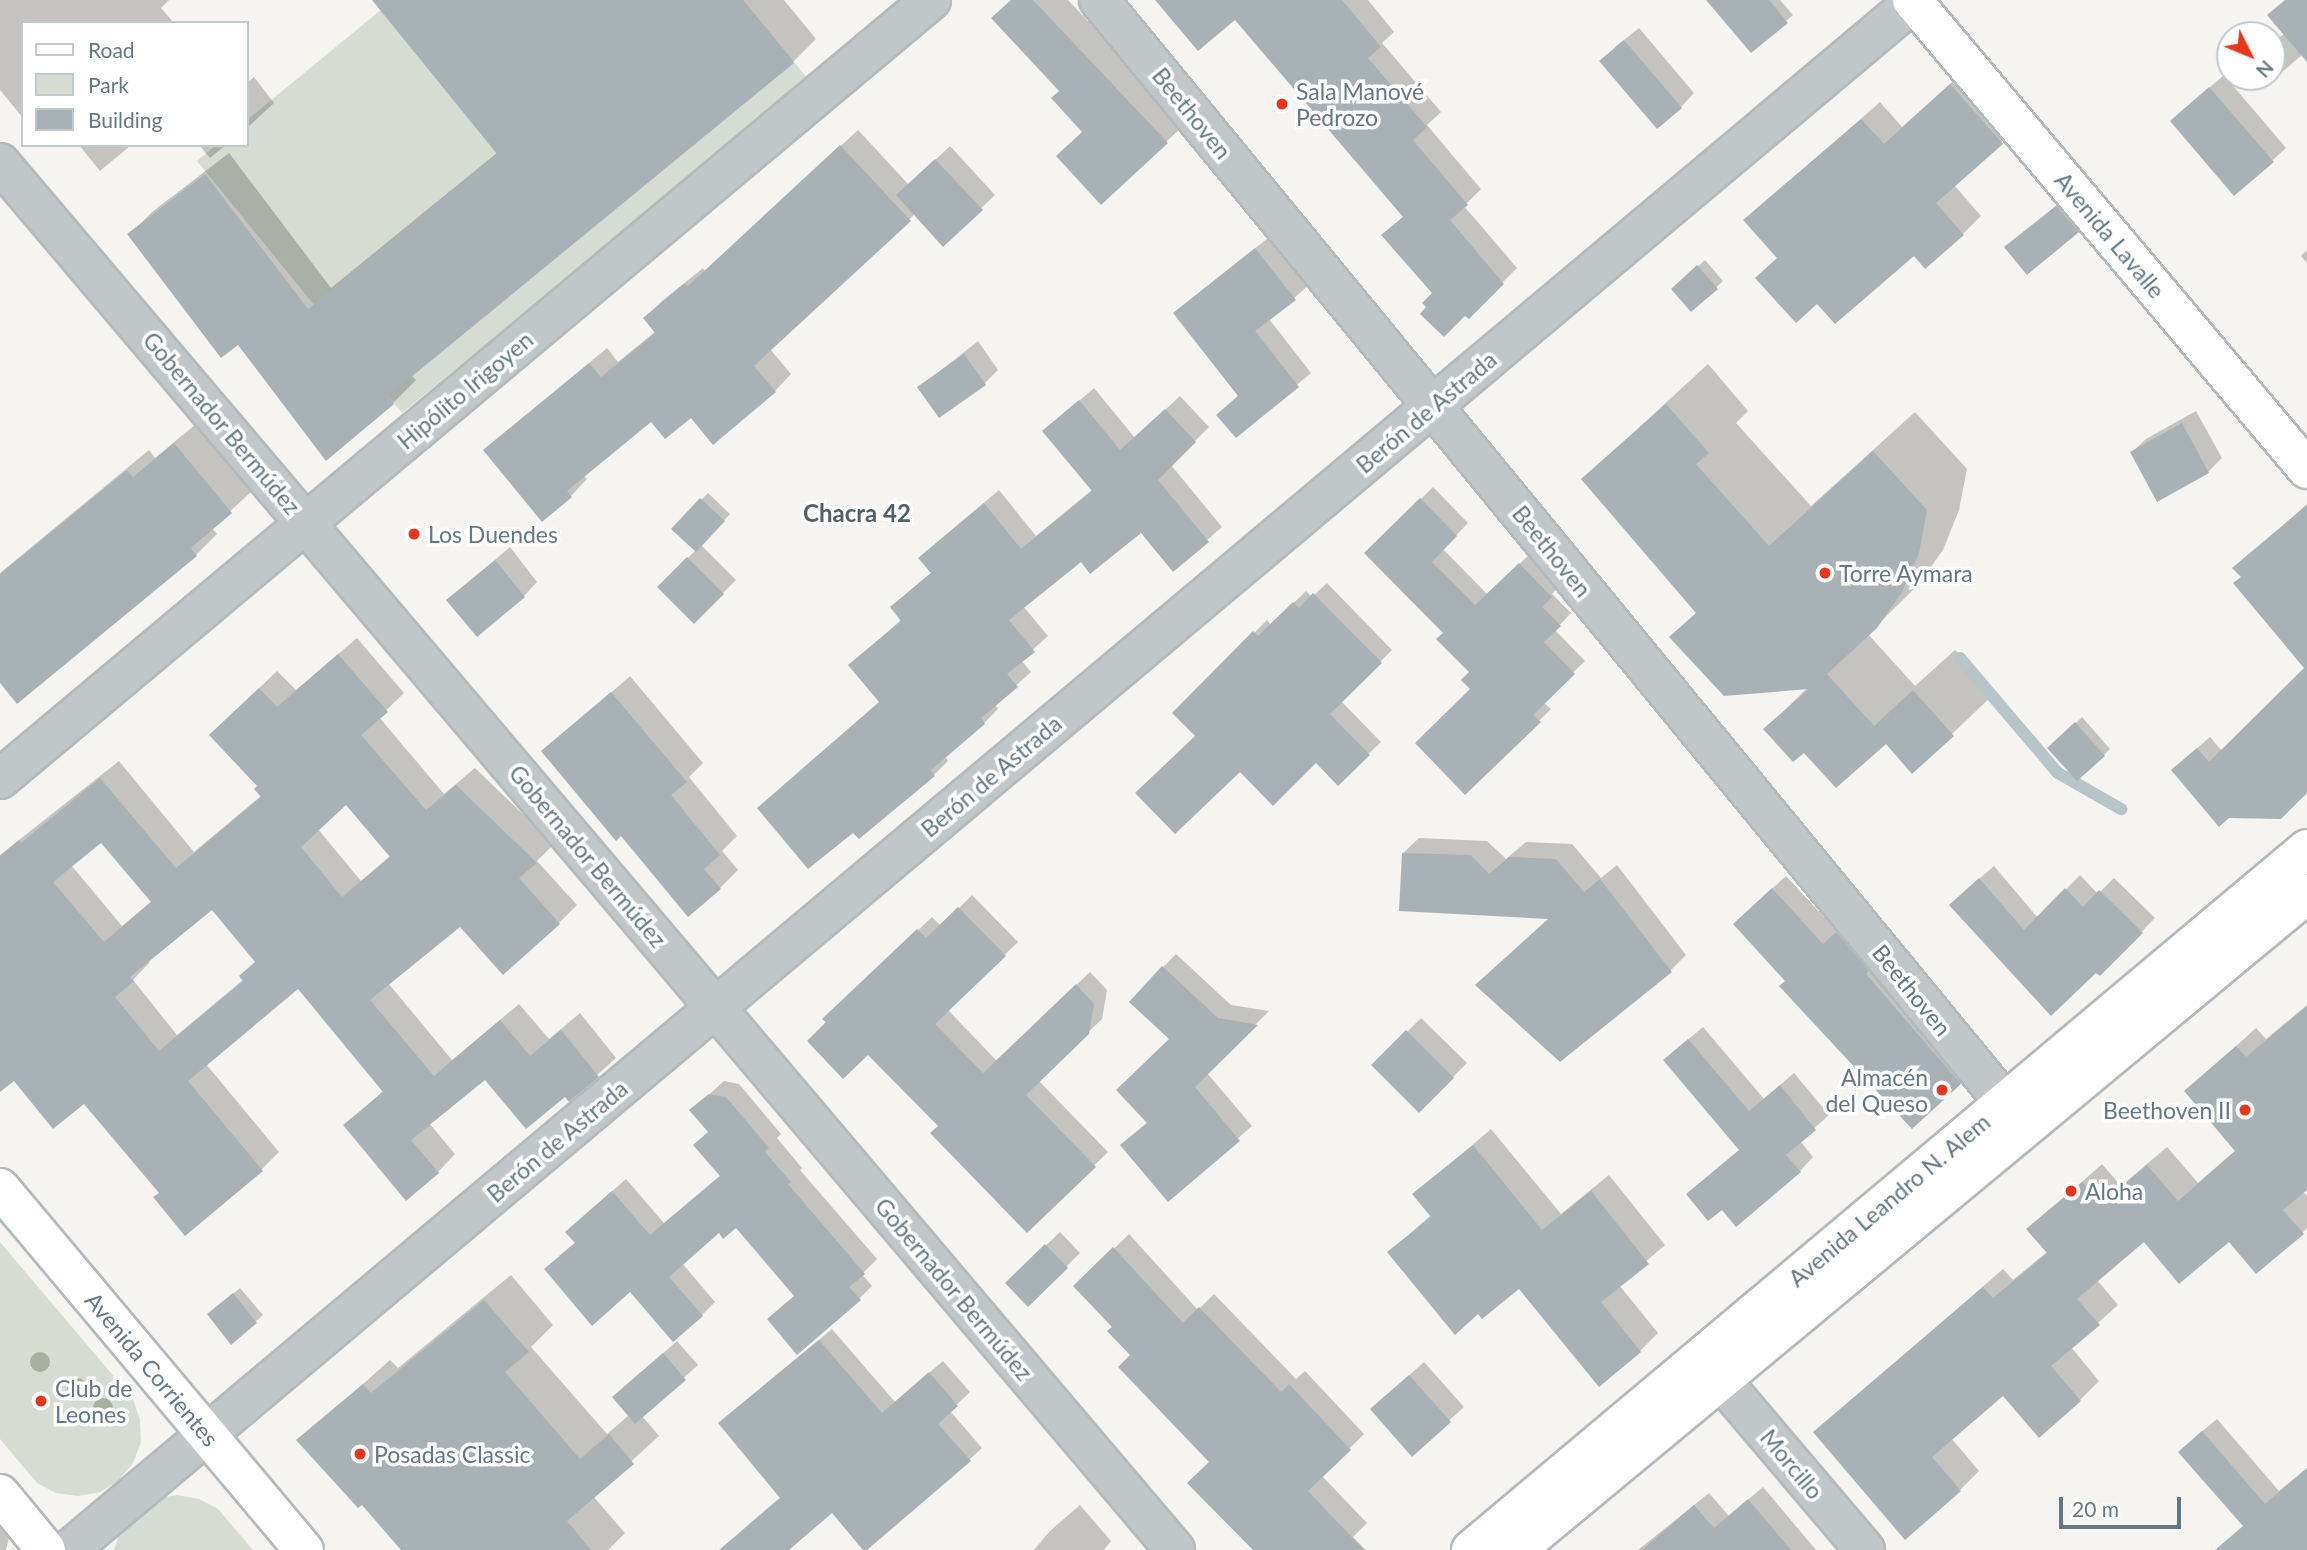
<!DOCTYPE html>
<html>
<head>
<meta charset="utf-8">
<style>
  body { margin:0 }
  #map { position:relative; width:2307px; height:1550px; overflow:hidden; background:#f5f4f0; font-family:Lato,sans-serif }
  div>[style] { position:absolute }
  .green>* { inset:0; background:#d6dcd1 }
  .shadow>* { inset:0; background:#0003 }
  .stream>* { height:12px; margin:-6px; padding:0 6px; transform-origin:6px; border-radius:6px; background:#b6c5c7 }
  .building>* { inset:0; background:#a8b1b5 }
  .roads { filter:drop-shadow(2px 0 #b4b9bc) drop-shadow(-2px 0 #b4b9bc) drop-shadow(0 2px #b4b9bc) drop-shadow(0 -2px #b4b9bc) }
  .minor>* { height:38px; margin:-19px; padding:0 19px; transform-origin:19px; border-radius:19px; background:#c1c6c8 }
  .major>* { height:38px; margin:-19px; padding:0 19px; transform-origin:19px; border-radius:19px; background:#fff }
  .trees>* { width:20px; height:20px; margin:-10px; border-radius:50%; background:#a8b0a1 }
  .dots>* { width:19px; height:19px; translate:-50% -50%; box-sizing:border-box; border:4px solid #fff; border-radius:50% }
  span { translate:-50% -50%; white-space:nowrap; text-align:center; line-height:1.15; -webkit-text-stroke:7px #fff; paint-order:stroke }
  .poi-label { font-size:23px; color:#627883 }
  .left { translate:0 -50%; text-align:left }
  .right { translate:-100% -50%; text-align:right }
  .street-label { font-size:23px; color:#627883 }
  .neighbourhood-label { font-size:24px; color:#506067; font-weight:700 }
  .legend { position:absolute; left:21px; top:21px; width:228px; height:126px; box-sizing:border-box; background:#fff; border:2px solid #c0c9cd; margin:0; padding:9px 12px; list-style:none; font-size:21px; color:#627883 }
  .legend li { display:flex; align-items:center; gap:14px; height:35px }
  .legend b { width:35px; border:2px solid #c0c9cd }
  .north { position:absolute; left:2216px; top:21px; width:70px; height:70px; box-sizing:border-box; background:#fff; border:2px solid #c0c9cd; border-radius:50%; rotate:133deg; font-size:19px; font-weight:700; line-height:28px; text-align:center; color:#627883 }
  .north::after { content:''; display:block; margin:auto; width:24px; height:32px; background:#ea341b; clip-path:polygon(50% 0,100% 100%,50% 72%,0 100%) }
  .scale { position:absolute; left:2059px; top:1497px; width:122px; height:32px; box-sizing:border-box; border:4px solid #627883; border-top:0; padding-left:9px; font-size:21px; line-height:24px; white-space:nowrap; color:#627883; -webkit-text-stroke:5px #fff; paint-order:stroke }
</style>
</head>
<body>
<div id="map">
  <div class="green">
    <i style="clip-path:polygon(393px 0,743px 0,808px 79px,402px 413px,197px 161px,216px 145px,247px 145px,247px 120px)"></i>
    <i style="clip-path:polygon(0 1242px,133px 1399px,140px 1420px,141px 1442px,133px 1463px,118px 1481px,100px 1492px,78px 1496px,56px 1493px,37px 1483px,0 1439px)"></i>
    <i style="clip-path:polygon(177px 1495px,199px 1499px,218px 1509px,253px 1550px,114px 1550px,121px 1528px,155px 1499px)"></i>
  </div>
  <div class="shadow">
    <i style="clip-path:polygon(0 0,169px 0,161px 8px,174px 23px,23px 23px,23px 118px,0 90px)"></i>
    <i style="clip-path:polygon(393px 0,784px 0,816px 39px,793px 62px,411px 375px,416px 380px,393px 403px,239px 343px,130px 234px,152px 212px,229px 153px,331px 288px,498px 152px)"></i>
    <i style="clip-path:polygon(1012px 0,1068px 0,1185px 124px,1166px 142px,1084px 131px)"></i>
    <i style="clip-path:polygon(1158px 0,1368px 0,1394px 32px,1382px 43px,1441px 112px,1427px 125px,1481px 189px,1464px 206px,1517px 268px,1469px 316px,1434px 293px,1398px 221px,1404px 216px,1235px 18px)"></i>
    <i style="clip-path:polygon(1748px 0,1780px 0,1793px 15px,1786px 21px)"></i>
    <i style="clip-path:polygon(2285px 0,2307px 0,2307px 59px,2303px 54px,2274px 79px,2272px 44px,2285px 33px)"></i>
    <i style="clip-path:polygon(1639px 28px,1694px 93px,1681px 107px,1615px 47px)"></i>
    <i style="clip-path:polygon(1969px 67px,2020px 125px,1954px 185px,1981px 216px,1963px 234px,1914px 253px,1778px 257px,1746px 220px,1880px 102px,1902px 127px)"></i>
    <i style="clip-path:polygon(2224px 75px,2286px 148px,2272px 161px,2186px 108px)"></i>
    <i style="clip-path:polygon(254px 77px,274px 103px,247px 128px,247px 83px)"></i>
    <i style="clip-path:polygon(858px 130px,909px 185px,950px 146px,995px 195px,943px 244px,915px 214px,770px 349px,791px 374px,775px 391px,691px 416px,651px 419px,583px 475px,587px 479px,571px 496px,485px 451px,607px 348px,618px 362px,656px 331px,645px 318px,662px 301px,703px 268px,705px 271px)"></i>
    <i style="clip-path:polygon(79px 145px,131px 145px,100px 171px)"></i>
    <i style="clip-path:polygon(199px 145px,226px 145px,210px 158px)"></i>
    <i style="clip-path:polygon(2071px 193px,2091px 217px,2078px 231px,2007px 247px)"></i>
    <i style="clip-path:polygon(1269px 237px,1308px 286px,1269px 319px,1311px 373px,1236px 436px,1218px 415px,1239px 395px,1176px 313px)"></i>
    <i style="clip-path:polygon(2307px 250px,2307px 263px,2301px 256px)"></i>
    <i style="clip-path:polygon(1705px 260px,1723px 281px,1691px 310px,1673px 289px)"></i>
    <i style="clip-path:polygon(978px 341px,998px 370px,985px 383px,920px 387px)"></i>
    <i style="clip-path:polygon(1708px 364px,1748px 411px,1736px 423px,1811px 506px,1915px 412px,1967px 469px,1959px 510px,1943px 550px,1918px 585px,1868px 634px,1915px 686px,1955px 650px,1994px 694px,1913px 771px,1886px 741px,1804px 751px,1766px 729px,1808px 687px,1672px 637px,1697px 612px,1583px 479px)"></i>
    <i style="clip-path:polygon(1094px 388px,1135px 438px,1180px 396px,1209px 427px,1171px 465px,1222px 527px,1173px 570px,1141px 530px,1081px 560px,1023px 606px,1048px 636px,1021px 660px,1031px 672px,995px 704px,998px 709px,984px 723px,945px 756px,948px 761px,934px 775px,859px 837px,853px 830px,759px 808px,881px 701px,850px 665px,902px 619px,907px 593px,932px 572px,935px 544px,999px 490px,1036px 536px,1093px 489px,1044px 431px)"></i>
    <i style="clip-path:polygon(2196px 411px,2222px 458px,2208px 472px,2158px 500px,2132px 452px,2146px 439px)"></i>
    <i style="clip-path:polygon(196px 424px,252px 491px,212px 528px,217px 534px,196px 555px,0 681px,0 573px,149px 450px,155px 458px)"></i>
    <i style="clip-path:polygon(1433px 487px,1468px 523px,1443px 549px,1488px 595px,1532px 552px,1562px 583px,1552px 594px,1571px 613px,1555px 630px,1585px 661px,1543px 702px,1551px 709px,1465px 793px,1471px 672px,1445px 633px,1367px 553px)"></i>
    <i style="clip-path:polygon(708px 493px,730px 514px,701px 545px,736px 580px,694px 622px,659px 587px,696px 550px,673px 529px)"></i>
    <i style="clip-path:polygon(2307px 504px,2307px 669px,2235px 568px)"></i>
    <i style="clip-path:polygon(510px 547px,537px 582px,524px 596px,448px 600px)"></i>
    <i style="clip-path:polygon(1327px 583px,1392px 650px,1341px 701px,1381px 742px,1338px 783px,1316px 761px,1240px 769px,1197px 736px,1175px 713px,1267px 620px,1271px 625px,1306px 591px,1312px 597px)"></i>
    <i style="clip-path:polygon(evenodd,357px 638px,404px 693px,379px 717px,444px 794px,475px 768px,554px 844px,537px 861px,577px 905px,559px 923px,460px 925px,388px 983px,452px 1060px,519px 1004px,549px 1039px,580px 1013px,616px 1058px,570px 1099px,566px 1094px,485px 1077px,429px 1123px,455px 1154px,438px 1172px,346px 1125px,384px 1090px,298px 987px,206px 1064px,279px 1152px,261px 1170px,161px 1193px,85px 1101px,0 1073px,0 855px,119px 761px,194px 852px,262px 795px,229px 717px,277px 671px,296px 690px,357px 638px,346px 803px,391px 855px,361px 881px,318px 829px,346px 803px,357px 638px,102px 840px,152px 901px,122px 926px,71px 865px,102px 840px,357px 638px,212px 907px,257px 961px,244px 979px,177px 1035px,133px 980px,150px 962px,148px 960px,212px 907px)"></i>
    <i style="clip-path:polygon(630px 676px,703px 763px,689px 777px,737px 836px,722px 851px,738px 870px,720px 888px,622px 834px,544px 751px)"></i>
    <i style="clip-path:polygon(2307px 689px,2307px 791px,2186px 758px,2210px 737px,2222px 751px)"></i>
    <i style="clip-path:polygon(2082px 717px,2110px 749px,2104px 755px,2050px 748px)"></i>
    <i style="clip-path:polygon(1419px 838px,1487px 841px,1506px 859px,1526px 842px,1572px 844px,1601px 878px,1617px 865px,1686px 955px,1670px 971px,1403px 853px)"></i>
    <i style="clip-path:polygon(1994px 866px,2038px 918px,2080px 875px,2098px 894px,2114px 878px,2155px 918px,2100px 974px,2096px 970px,2051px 1013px,1965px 891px)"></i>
    <i style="clip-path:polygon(1786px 876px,1838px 932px,1851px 920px,1973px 1069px,1960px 1083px,1787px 980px,1749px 910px)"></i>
    <i style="clip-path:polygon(972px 895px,1018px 942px,948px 1010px,997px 1061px,1090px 972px,1107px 990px,1102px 1019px,1038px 1080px,1108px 1152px,1027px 1231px,940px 1126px,868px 1052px,828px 1022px,838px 1006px,932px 917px,941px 926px)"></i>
    <i style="clip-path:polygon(1176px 954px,1231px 1005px,1269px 1011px,1207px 1073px,1252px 1126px,1169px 1199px,1136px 1132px,1148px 1122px,1171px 1039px,1163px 967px)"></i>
    <i style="clip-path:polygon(2307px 1005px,2307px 1187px,2303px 1191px,2307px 1196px,2307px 1228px,2302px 1233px,2229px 1240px,2144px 1240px,2097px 1280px,2118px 1305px,2071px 1347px,2099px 1381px,2080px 1400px,2003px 1393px,1951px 1438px,1979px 1471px,1960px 1490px,1816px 1432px,2003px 1269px,2013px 1280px,2047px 1252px,2028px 1230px,2102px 1164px,2121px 1186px,2167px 1147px,2198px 1183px,2236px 1150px,2186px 1091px,2256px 1028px,2266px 1039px)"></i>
    <i style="clip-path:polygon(1421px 1018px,1467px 1063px,1419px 1111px,1374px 1065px)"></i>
    <i style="clip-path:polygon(1703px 1027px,1764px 1099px,1794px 1073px,1829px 1115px,1800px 1141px,1813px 1157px,1800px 1171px,1722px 1207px,1688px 1194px,1741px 1149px,1679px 1047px)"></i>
    <i style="clip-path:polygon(724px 1081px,739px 1084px,781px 1134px,777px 1138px,802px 1168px,800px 1170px,877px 1259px,862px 1274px,872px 1286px,859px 1299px,796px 1295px,737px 1226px,719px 1231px,682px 1263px,715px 1302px,702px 1315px,630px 1290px,559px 1256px,576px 1242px,580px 1219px,626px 1179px,664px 1223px,721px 1175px,709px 1131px,691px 1111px)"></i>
    <i style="clip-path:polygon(1491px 1129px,1561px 1214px,1609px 1175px,1665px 1245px,1619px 1285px,1658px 1333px,1640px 1351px,1520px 1287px,1389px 1252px,1431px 1215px,1415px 1194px)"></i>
    <i style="clip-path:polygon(1060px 1232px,1080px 1253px,1028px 1305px,1007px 1283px)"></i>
    <i style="clip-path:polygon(1129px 1234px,1198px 1310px,1214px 1294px,1296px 1379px,1305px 1371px,1364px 1434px,1322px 1476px,1367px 1523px,1353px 1537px,1366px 1550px,1292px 1550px,1211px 1462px,1114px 1327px,1076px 1286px)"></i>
    <i style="clip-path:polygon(511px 1275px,553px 1325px,531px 1347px,607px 1434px,629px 1415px,628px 1384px,677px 1341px,698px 1365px,642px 1416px,659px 1436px,593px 1496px,625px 1533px,608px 1550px,403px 1550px,362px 1502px,299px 1441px,390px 1360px,398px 1368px)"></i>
    <i style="clip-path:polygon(240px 1288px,263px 1315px,232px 1342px,216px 1308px)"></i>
    <i style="clip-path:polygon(832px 1329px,895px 1402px,943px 1361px,970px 1392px,950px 1411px,982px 1448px,969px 1460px,832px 1511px,786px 1550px,747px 1550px,748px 1525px,781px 1497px,733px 1411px)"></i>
    <i style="clip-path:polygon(1424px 1362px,1464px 1407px,1412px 1454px,1386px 1396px)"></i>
    <i style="clip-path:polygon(2217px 1419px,2279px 1491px,2307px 1468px,2307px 1550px,2225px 1550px,2244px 1525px,2194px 1438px)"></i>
    <i style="clip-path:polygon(1763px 1487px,1816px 1550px,1638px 1550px,1709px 1493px,1729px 1516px)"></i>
    <i style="clip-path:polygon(1080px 1505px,1111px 1541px,1104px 1550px,1034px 1550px,1050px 1531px)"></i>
    <i style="clip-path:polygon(0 1521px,10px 1533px,6px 1550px,0 1550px)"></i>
  </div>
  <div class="stream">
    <i style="left:1960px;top:658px;width:151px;rotate:49.6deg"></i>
    <i style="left:2058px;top:773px;width:73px;rotate:29.7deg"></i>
  </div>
  <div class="building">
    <i style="clip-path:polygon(372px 0,743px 0,794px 63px,388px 396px,394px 404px,326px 461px,238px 345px,221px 358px,127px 234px,205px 174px,308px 309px,497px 154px)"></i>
    <i style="clip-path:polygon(1011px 0,1033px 0,1168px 143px,1101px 205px,1056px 156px,1082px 132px,1051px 98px,1059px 91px,991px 18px)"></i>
    <i style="clip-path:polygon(1155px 0,1342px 0,1381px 47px,1368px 58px,1427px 127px,1413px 140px,1468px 205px,1450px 220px,1504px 284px,1469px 319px,1465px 316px,1444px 337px,1420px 314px,1426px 307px,1422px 303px,1432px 293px,1381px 235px,1403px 217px,1235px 20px,1198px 51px)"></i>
    <i style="clip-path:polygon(1706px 0,1769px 0,1788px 23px,1751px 53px)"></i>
    <i style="clip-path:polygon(2285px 0,2307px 0,2307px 62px,2267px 15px)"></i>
    <i style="clip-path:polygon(1624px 40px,1682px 108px,1657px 129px,1599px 61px)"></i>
    <i style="clip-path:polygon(1950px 84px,2003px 144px,1936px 203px,1964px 235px,1925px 269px,1914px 256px,1835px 324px,1817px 304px,1796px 323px,1755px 278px,1777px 258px,1743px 220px,1861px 119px,1884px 144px)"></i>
    <i style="clip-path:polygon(2209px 87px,2274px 162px,2234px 196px,2170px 121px)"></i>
    <i style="clip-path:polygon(840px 145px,911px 221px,754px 366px,776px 392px,713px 445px,691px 418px,665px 439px,651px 422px,567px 491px,572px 497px,542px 522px,483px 450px,589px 363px,601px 377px,655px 333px,643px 318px,685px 283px,688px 286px)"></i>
    <i style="clip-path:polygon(935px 159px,983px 210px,943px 247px,896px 195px)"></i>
    <i style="clip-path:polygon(2056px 206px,2079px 232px,2027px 275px,2004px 247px)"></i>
    <i style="clip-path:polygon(1255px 248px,1296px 300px,1255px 331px,1299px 387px,1236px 438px,1216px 415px,1238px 396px,1173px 313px)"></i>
    <i style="clip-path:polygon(1697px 265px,1718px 289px,1691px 312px,1671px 289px)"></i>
    <i style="clip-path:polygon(964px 354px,986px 385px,939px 418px,917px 387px)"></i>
    <i style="clip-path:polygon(1079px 400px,1120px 450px,1165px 409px,1196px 442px,1158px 480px,1209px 542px,1173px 572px,1141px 533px,1090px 574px,1081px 562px,1009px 620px,1035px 652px,1007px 674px,1018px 687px,981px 718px,985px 724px,931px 770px,935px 776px,859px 839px,853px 833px,808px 869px,757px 808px,879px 702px,848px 665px,901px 621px,890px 607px,931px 573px,918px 558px,984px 503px,1021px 549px,1092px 491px,1042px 431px)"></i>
    <i style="clip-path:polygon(1666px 404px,1709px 453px,1696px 464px,1769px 546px,1873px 451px,1927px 510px,1919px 553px,1902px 592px,1877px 628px,1827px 674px,1874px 726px,1913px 690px,1954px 736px,1912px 774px,1886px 744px,1836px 788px,1804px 753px,1793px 762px,1763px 729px,1809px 689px,1724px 696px,1669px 637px,1696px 613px,1581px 479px)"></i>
    <i style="clip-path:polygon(2182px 423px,2209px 473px,2157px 502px,2130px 452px)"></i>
    <i style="clip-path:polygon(174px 443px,232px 513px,191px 548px,197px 556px,17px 704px,0 683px,0 574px,127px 470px,133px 477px)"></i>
    <i style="clip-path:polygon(700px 498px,725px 521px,696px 552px,671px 529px)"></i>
    <i style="clip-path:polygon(1420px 498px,1457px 536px,1432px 562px,1475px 605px,1519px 563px,1552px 597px,1542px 607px,1561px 626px,1544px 642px,1575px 674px,1533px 715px,1541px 722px,1465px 795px,1415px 743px,1470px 689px,1461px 680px,1469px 672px,1436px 639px,1443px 633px,1364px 553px)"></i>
    <i style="clip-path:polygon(2307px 505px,2307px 793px,2281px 819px,2229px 818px,2219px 827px,2171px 770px,2197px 748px,2209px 762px,2304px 668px,2233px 583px,2241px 577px,2232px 568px)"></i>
    <i style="clip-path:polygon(687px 557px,724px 594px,694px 624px,657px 587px)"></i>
    <i style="clip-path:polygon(495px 560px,525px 597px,477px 637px,446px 600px)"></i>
    <i style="clip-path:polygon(1313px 593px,1382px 663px,1330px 714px,1370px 755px,1338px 786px,1316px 763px,1273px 806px,1240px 772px,1175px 834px,1135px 793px,1195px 736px,1172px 713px,1253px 631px,1258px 636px,1293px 602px,1299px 608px)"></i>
    <i style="clip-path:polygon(evenodd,338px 654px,388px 712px,361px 735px,426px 810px,456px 785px,537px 863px,519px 878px,560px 924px,503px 975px,460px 927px,370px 1000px,434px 1076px,500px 1020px,530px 1056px,561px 1030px,599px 1077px,569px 1102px,565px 1097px,526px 1129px,485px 1080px,411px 1140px,439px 1173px,406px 1201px,343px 1125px,383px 1092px,298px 989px,188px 1081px,263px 1171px,185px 1236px,153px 1197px,159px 1193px,84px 1104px,53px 1129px,14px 1081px,0 1092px,0 856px,19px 840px,21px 843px,100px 778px,176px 868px,261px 797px,254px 789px,257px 786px,209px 735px,259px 688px,277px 707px,338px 654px,346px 805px,390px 857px,342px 897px,301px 847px,346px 805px,338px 654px,101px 843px,151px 902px,104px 942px,53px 882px,101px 843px,338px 654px,212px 910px,255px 962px,239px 976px,243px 981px,159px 1051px,115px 997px,134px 981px,130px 977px,212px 910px)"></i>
    <i style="clip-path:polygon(611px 692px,687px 782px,671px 795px,720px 855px,704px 869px,721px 889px,688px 917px,621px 836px,616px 841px,541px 751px)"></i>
    <i style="clip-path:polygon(2075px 722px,2105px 756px,2077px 781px,2047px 748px)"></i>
    <i style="clip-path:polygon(1402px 853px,1471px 855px,1489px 874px,1509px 857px,1556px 859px,1584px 892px,1600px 879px,1672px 972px,1560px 1062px,1475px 985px,1548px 919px,1399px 911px)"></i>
    <i style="clip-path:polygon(1979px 878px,2024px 930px,2065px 888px,2083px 907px,2099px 890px,2143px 933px,2100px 976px,2096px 973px,2051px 1016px,1949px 905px)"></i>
    <i style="clip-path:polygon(1772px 888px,1823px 944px,1836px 932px,1869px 971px,1866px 974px,1961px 1084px,1912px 1129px,1779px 986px,1785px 981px,1733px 924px)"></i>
    <i style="clip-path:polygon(958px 907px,1006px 956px,935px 1024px,983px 1073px,1076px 984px,1094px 1004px,1089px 1034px,1026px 1095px,1096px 1167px,1027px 1233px,930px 1133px,938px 1126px,868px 1055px,843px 1079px,807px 1041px,826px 1022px,822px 1019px,917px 929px,926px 938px)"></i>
    <i style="clip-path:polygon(1162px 966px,1218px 1018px,1258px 1025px,1195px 1087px,1240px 1141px,1168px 1202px,1120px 1145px,1147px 1123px,1116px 1090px,1169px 1039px,1129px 1002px)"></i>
    <i style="clip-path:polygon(2307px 1006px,2307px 1190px,2283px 1210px,2304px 1234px,2256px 1274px,2229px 1242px,2179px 1284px,2144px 1242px,2077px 1299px,2100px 1325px,2051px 1366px,2081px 1401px,2039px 1438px,2003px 1396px,1932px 1457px,1961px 1491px,1905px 1540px,1813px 1432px,1983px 1287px,1993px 1298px,2047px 1253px,2026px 1229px,2082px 1182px,2101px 1204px,2147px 1165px,2178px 1201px,2235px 1151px,2184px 1091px,2236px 1046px,2246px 1057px)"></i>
    <i style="clip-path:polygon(1406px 1030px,1454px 1078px,1419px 1113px,1371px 1065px)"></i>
    <i style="clip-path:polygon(1688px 1039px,1749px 1111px,1780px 1085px,1816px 1130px,1786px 1155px,1801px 1172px,1736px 1227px,1722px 1210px,1708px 1221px,1686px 1194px,1739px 1150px,1663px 1060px)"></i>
    <i style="clip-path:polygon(709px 1094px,726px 1097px,769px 1148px,765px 1152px,791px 1182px,788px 1184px,865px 1274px,849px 1287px,861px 1300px,797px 1355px,767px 1319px,794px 1296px,736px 1228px,723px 1239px,719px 1233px,669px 1277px,703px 1316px,673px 1342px,630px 1292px,592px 1326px,544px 1269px,575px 1243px,565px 1232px,612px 1191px,650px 1235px,720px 1176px,693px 1145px,708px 1132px,689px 1110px)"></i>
    <i style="clip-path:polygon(1473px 1145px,1542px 1230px,1591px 1191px,1649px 1264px,1601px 1302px,1641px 1352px,1599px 1387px,1519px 1289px,1482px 1319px,1478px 1314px,1455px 1335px,1387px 1252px,1431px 1217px,1412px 1194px)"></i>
    <i style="clip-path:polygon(1045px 1244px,1068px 1268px,1028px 1307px,1005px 1283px)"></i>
    <i style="clip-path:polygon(1113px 1247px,1183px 1323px,1199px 1307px,1281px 1392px,1289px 1384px,1351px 1450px,1308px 1491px,1364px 1550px,1253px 1550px,1187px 1483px,1209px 1462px,1118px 1367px,1130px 1355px,1107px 1331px,1112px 1327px,1073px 1286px)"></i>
    <i style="clip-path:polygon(233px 1293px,257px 1323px,231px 1345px,207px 1314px)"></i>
    <i style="clip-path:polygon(484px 1300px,529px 1352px,505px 1372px,580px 1459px,609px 1434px,634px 1464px,567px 1521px,591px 1550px,401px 1550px,362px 1505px,358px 1508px,296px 1440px,363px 1384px,371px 1393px)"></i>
    <i style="clip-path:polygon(819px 1340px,882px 1413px,929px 1372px,958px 1406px,938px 1424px,971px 1461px,867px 1550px,863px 1550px,832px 1513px,789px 1550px,719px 1550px,780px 1498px,718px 1423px)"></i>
    <i style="clip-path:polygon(663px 1353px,686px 1380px,635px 1424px,612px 1397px)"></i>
    <i style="clip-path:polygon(1409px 1375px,1451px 1422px,1412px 1457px,1370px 1409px)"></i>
    <i style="clip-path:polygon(2202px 1431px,2265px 1504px,2307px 1468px,2307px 1550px,2215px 1550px,2243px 1526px,2178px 1452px)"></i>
    <i style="clip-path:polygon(1748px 1499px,1791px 1550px,1642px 1550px,1694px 1505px,1714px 1528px)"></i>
  </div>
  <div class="roads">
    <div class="minor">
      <i style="left:1099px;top:0;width:1427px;rotate:50.6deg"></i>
      <i style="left:0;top:163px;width:1818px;rotate:49.73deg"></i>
      <i style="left:0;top:779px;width:1214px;rotate:-39.92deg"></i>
      <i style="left:1719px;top:1378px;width:226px;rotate:49.7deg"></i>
      <i style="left:69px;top:1550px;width:2408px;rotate:-40deg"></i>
    </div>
    <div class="major">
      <i style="left:1912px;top:0;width:613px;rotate:49.9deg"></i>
      <i style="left:0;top:1188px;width:473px;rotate:50deg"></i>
      <i style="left:0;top:1494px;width:72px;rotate:50.6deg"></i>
      <i style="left:1471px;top:1550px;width:1091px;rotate:-39.98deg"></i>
      <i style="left:1516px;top:1550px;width:1028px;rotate:-39.67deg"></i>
    </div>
  </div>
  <div class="trees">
    <i style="left:40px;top:1362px"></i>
    <i style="left:77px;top:1388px"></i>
    <i style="left:103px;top:1408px"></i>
  </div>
  <div class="dots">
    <i style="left:1282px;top:104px;background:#ea341b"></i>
    <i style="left:414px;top:534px;background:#ea341b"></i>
    <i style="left:1825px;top:573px;background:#ea341b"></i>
    <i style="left:1942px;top:1090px;background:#ea341b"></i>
    <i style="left:2245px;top:1110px;background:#ea341b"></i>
    <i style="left:2071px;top:1191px;background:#ea341b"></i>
    <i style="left:41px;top:1401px;background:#ea341b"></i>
    <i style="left:360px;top:1454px;background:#ea341b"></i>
  </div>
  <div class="poi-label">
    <span class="left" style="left:1296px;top:104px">Sala Manové<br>Pedrozo</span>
    <span class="left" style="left:428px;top:534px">Los Duendes</span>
    <span class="left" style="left:1839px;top:573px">Torre Aymara</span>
    <span class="right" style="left:1928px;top:1090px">Almacén<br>del Queso</span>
    <span class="right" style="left:2231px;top:1110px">Beethoven II</span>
    <span class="left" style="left:2085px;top:1191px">Aloha</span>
    <span class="left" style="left:55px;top:1401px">Club de<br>Leones</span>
    <span class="left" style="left:374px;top:1454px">Posadas Classic</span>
  </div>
  <div class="street-label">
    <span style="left:1192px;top:113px;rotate:51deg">Beethoven</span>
    <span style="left:2110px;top:235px;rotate:50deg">Avenida Lavalle</span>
    <span style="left:465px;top:390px;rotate:-40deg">Hipólito Irigoyen</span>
    <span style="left:1426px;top:412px;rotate:-40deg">Berón de Astrada</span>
    <span style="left:222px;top:423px;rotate:50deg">Gobernador Bermúdez</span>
    <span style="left:1552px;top:551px;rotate:51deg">Beethoven</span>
    <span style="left:991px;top:776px;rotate:-40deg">Berón de Astrada</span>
    <span style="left:588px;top:856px;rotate:50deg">Gobernador Bermúdez</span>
    <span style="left:1912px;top:990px;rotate:51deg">Beethoven</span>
    <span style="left:557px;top:1141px;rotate:-40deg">Berón de Astrada</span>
    <span style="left:1889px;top:1200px;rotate:-40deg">Avenida Leandro N. Alem</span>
    <span style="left:954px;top:1289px;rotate:50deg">Gobernador Bermúdez</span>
    <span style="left:152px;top:1369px;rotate:50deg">Avenida Corrientes</span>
    <span style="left:1792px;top:1464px;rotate:50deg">Morcillo</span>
  </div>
  <div class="neighbourhood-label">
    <span style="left:857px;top:513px">Chacra 42</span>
  </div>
  <ul class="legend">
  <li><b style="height:9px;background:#fff"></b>Road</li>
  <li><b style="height:19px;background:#d6dcd1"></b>Park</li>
  <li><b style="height:19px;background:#a8b1b5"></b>Building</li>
  </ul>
  <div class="north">N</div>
  <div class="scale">20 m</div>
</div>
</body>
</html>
